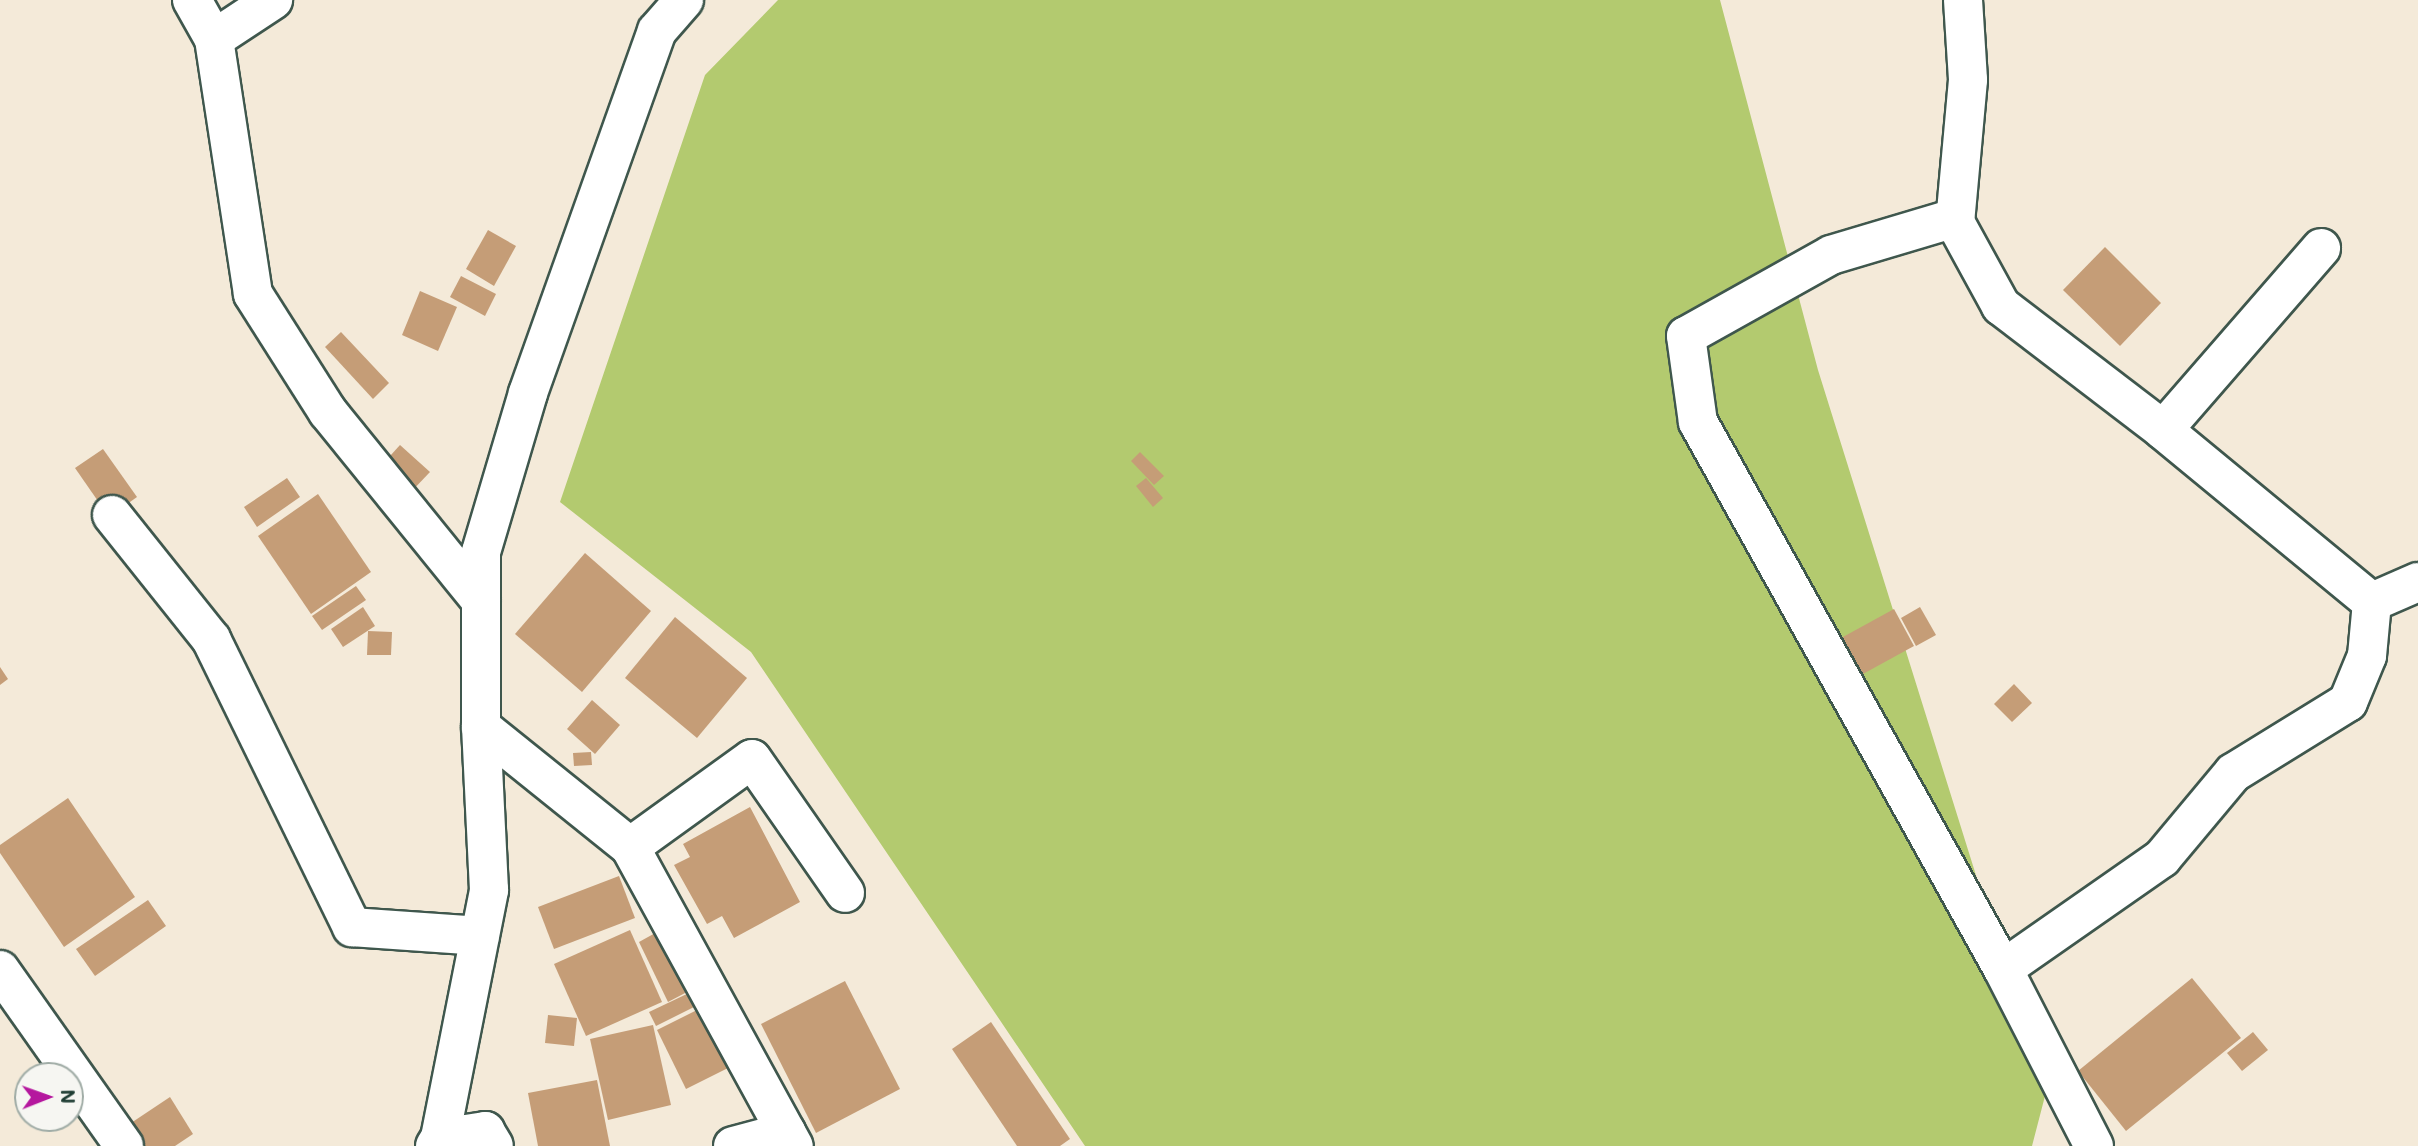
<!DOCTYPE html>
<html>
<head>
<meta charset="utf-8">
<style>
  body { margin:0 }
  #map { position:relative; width:2418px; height:1146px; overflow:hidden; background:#f4ead9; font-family:Mali,sans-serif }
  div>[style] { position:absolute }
  .green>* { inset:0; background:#b3ca6f }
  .building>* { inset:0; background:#c59d77 }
  .roads { filter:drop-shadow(2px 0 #3f574d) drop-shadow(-2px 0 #3f574d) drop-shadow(0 2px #3f574d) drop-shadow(0 -2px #3f574d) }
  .minor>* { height:38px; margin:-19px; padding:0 19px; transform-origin:19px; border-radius:19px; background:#fff }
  span { translate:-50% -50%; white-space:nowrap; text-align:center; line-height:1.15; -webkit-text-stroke:7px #f6f6f2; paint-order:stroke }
  .north { position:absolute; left:14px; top:1062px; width:70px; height:70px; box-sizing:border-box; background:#f6f6f2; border:2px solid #a0aca6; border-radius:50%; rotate:89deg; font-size:19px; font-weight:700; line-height:28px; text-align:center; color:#1f3d34 }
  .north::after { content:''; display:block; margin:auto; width:24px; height:32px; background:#b5179e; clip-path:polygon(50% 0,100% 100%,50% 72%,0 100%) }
</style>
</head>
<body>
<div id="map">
  <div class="green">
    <i style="clip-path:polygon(778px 0,1720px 0,1818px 370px,2045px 1096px,2032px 1146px,1085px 1146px,751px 652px,560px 502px,705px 75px)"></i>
  </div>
  <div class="building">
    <i style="clip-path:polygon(488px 230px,516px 246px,494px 286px,466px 269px)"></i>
    <i style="clip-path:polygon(2105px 247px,2161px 303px,2120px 346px,2063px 290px)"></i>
    <i style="clip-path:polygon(461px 276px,496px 294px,485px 316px,450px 297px)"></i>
    <i style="clip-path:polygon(420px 291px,457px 307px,438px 351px,402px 335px)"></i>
    <i style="clip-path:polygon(341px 332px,389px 383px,373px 399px,325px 347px)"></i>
    <i style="clip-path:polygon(400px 445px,430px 472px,409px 494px,380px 467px)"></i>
    <i style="clip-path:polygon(103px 449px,137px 497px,109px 517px,75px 468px)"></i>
    <i style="clip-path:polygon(1140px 452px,1164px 476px,1154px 485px,1131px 461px)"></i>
    <i style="clip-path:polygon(287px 478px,300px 497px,257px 527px,244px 507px)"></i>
    <i style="clip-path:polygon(1146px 478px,1163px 498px,1153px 507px,1136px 486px)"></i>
    <i style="clip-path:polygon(318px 494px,371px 572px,311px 614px,258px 536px)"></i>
    <i style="clip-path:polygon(585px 553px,651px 611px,582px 692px,515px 634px)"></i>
    <i style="clip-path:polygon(356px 586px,366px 600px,322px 630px,312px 616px)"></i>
    <i style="clip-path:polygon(363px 607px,375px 626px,343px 647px,331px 629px)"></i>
    <i style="clip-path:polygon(1920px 607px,1936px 635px,1916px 646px,1901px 618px)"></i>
    <i style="clip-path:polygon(1894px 609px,1914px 646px,1852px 680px,1832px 643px)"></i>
    <i style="clip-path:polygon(675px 617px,747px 678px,697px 738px,625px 678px)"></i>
    <i style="clip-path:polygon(368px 631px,392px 632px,391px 655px,367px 655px)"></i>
    <i style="clip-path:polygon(0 667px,8px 679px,0 685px)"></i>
    <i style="clip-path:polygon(2014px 684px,2032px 703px,2012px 722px,1994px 704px)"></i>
    <i style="clip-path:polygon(592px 700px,620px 725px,595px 754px,567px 729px)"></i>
    <i style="clip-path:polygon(591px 752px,592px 765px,574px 766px,573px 753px)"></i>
    <i style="clip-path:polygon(68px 798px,135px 897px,64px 947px,0 853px,0 845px)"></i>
    <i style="clip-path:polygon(750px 807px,800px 902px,734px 938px,722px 916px,707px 924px,674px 865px,690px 857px,683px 844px)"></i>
    <i style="clip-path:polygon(619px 876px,635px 918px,554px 949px,538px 907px)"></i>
    <i style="clip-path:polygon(148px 900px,166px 926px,95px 976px,76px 949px)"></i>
    <i style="clip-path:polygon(630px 930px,662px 1002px,586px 1036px,554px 964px)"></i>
    <i style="clip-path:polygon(657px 932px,687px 992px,668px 1002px,639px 942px)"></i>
    <i style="clip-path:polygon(2192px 978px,2241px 1038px,2126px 1131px,2078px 1071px)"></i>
    <i style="clip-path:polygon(845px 981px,900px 1089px,816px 1133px,761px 1024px)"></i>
    <i style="clip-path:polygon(691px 992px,698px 1005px,656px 1026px,649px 1012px)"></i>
    <i style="clip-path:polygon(699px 1009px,728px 1068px,686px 1089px,657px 1030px)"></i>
    <i style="clip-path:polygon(548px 1015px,577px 1018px,574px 1046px,545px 1043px)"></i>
    <i style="clip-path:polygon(991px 1022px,1070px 1139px,1060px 1146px,1017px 1146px,952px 1049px)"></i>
    <i style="clip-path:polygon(653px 1025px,671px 1105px,608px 1120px,590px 1039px)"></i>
    <i style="clip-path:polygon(2253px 1032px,2268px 1050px,2242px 1071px,2227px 1053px)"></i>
    <i style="clip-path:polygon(597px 1080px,610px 1146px,538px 1146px,528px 1093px)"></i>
    <i style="clip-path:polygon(170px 1097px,193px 1134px,175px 1146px,129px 1146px,119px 1131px)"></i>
  </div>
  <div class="roads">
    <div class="minor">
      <i style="left:192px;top:0;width:45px;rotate:60.6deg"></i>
      <i style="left:214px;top:39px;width:258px;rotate:81.3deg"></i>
      <i style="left:253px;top:294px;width:140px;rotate:57.6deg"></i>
      <i style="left:328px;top:412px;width:242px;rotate:51deg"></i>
      <i style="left:1963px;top:0;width:80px;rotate:86.4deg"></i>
      <i style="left:1968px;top:80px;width:143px;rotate:95.2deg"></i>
      <i style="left:1955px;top:222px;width:96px;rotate:61.3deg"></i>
      <i style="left:2001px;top:306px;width:204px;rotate:37.4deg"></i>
      <i style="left:2163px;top:430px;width:271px;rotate:39.5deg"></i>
      <i style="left:214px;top:39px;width:71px;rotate:-33.5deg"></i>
      <i style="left:1955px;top:218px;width:129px;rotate:163.4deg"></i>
      <i style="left:1831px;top:255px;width:166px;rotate:150.8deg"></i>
      <i style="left:1686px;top:336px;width:87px;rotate:82.1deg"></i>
      <i style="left:1698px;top:422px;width:626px;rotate:60.86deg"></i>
      <i style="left:2003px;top:969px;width:199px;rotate:62.8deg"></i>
      <i style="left:2163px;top:430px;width:241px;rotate:-49deg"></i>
      <i style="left:112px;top:515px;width:159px;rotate:51.4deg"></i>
      <i style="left:211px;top:639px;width:321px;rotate:63.9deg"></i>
      <i style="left:352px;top:927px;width:128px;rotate:4deg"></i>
      <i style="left:2372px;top:602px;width:50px;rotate:-23.5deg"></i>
      <i style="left:481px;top:727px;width:191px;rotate:38.8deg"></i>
      <i style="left:630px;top:847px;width:341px;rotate:61.3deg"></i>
      <i style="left:630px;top:847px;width:150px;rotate:-35.8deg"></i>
      <i style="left:752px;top:759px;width:163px;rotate:55.2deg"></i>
      <i style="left:2003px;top:969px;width:194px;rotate:-34.9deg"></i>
      <i style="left:2162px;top:858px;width:111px;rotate:-50.1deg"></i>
      <i style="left:2233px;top:773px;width:135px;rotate:-31.7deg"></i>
      <i style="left:2348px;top:702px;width:50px;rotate:-67.6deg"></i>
      <i style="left:2367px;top:656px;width:54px;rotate:-84.7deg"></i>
      <i style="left:0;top:970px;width:215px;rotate:54.8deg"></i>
      <i style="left:440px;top:1138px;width:46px;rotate:-8.8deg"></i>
      <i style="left:485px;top:1131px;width:17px;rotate:59deg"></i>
      <i style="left:435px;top:1146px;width:9px;rotate:-58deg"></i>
      <i style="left:440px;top:1138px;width:253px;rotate:-78.8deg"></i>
      <i style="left:489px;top:890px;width:163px;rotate:-92.8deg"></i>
      <i style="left:481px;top:727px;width:175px;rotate:-90deg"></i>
      <i style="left:481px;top:552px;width:166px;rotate:-73.5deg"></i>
      <i style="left:528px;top:393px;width:384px;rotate:-70.4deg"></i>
      <i style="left:657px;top:31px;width:41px;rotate:-48.9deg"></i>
      <i style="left:733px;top:1146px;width:55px;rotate:-14.8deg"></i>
    </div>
  </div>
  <div class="north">N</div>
</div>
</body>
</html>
